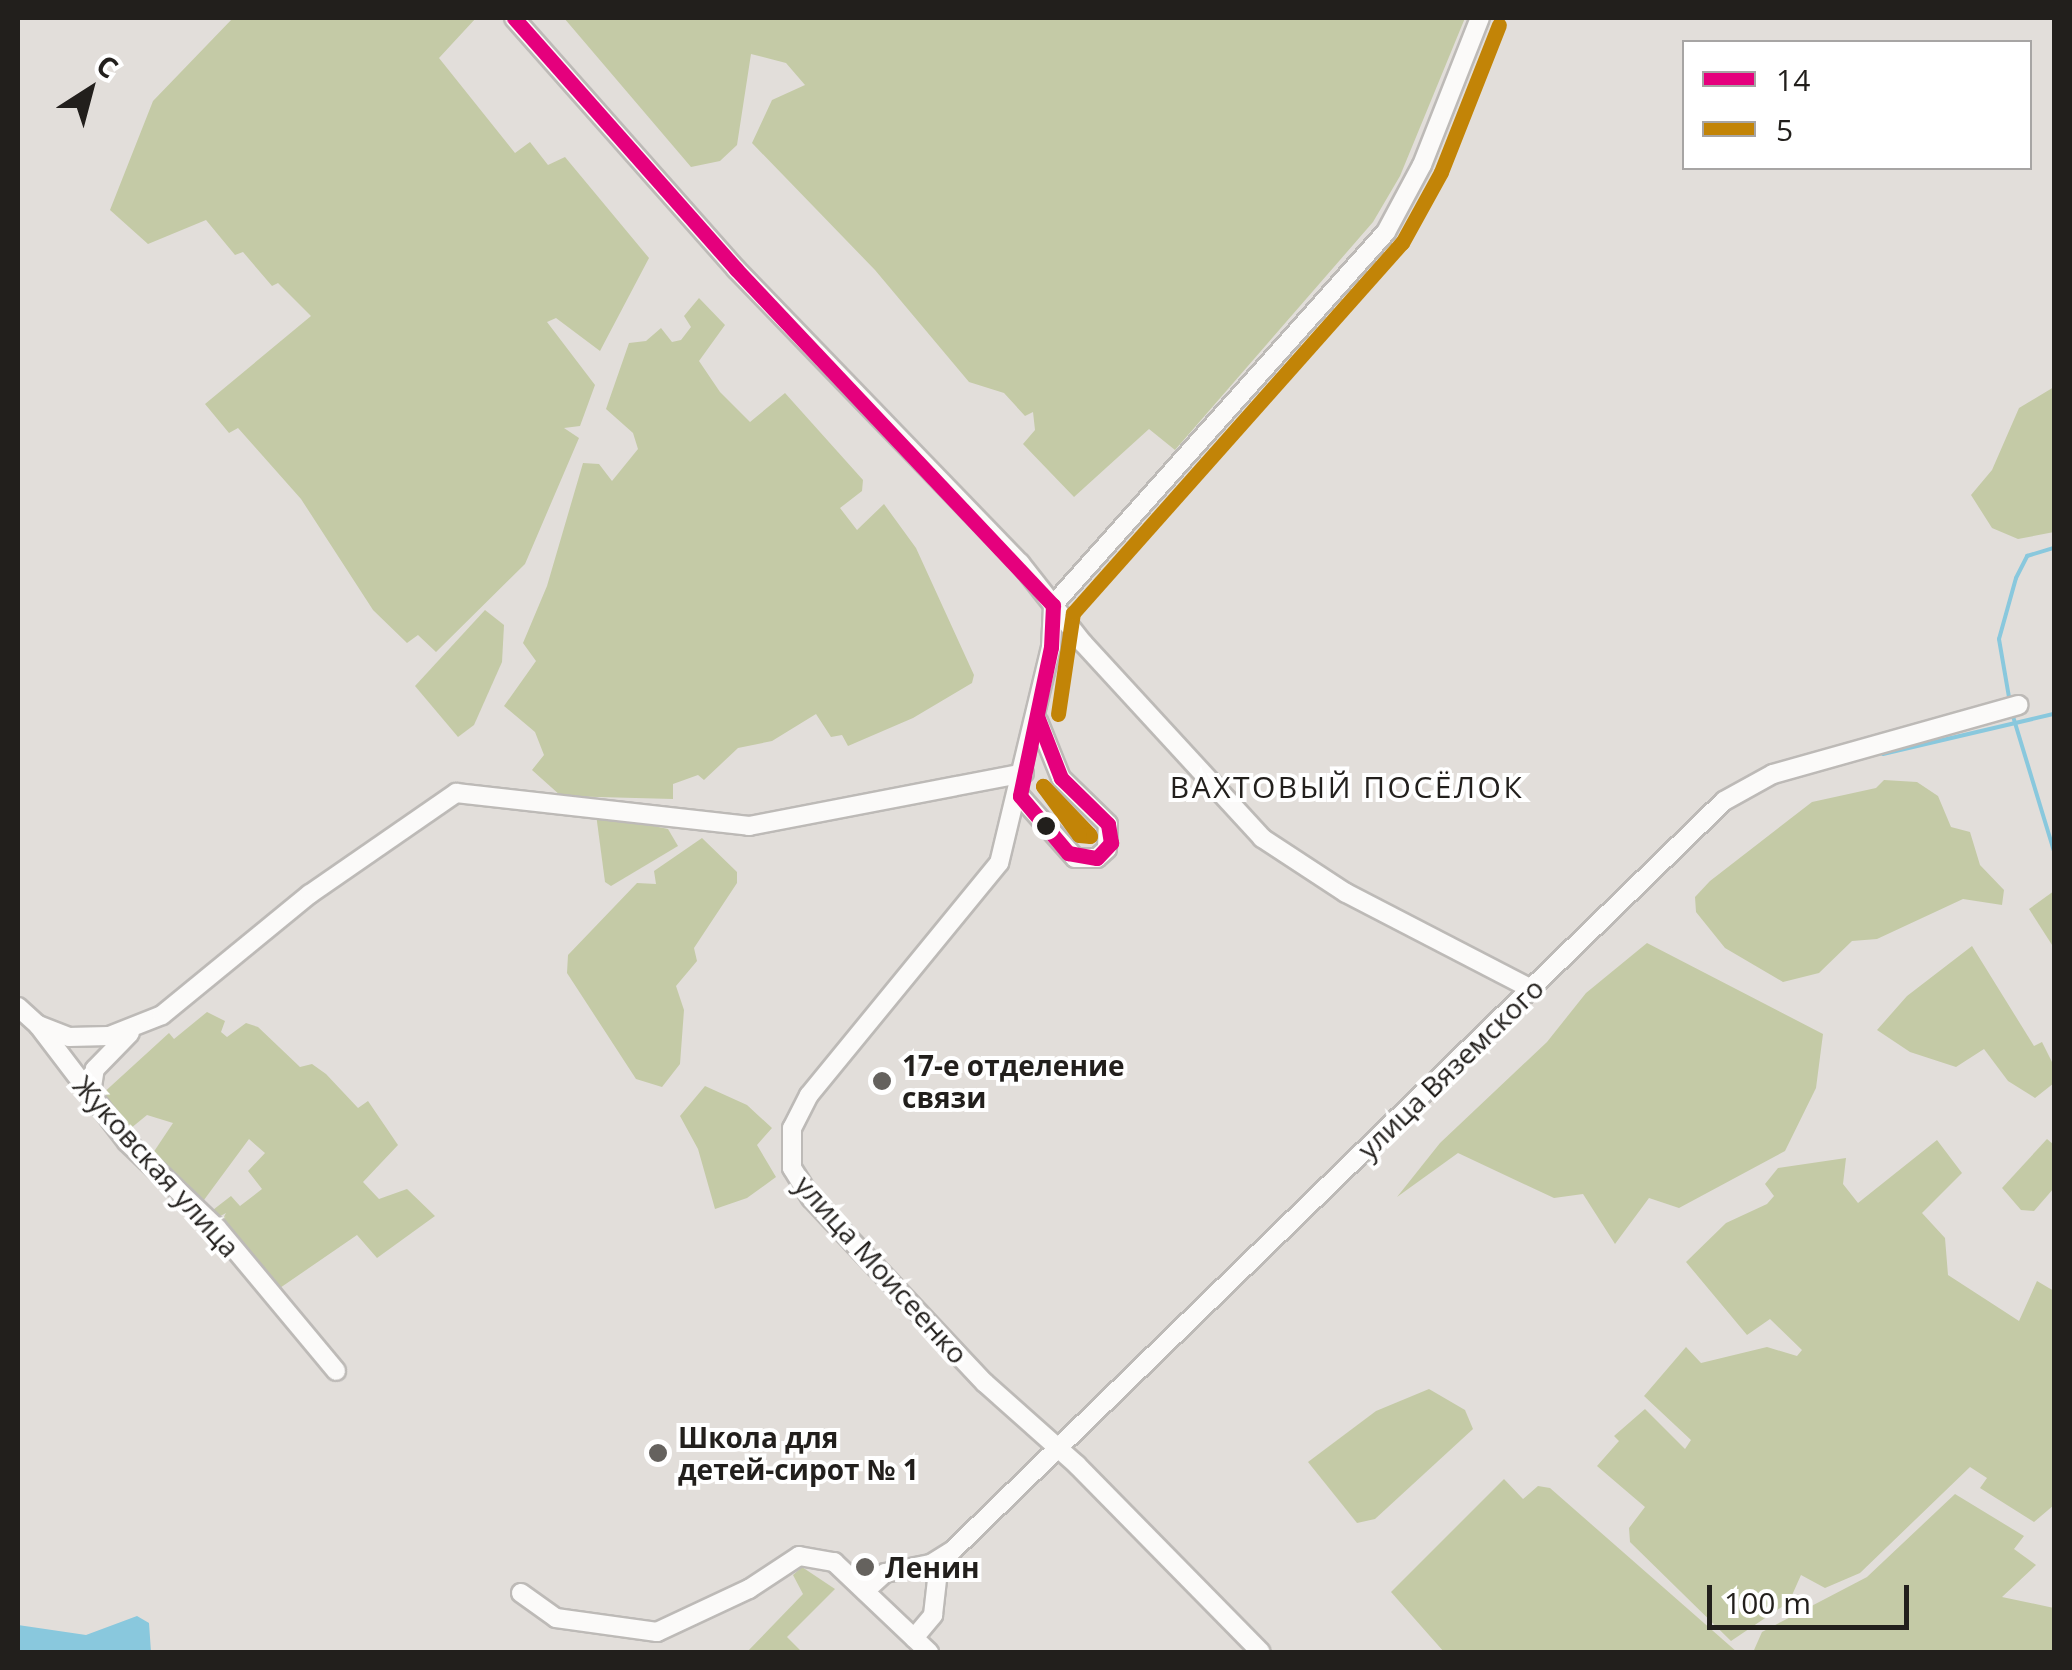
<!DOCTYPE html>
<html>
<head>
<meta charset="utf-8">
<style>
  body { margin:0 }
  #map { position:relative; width:2072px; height:1670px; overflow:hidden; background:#e2deda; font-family:"Open Sans",sans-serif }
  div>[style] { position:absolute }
  .green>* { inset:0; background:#c4caa6 }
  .water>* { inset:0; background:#89c8dd }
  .stream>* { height:4px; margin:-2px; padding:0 2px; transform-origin:2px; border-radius:2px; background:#89c8dd }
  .roads { filter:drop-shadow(2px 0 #bdbab7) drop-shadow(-2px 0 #bdbab7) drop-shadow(0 2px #bdbab7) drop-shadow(0 -2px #bdbab7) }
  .minor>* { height:18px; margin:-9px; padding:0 9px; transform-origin:9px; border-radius:9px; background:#fbfaf9 }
  .bus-1>* { height:15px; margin:-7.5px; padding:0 7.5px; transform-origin:7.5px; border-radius:7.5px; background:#e5007d }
  .bus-2>* { height:15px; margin:-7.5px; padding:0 7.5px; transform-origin:7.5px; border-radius:7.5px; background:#c28407 }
  .dots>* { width:28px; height:28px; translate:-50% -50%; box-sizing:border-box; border:5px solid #fff; border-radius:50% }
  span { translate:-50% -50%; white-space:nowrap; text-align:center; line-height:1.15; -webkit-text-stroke:8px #fff; paint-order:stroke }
  .poi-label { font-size:28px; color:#221f1c; font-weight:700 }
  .left { translate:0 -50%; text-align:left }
  .street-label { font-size:28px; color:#221f1c }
  .neighbourhood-label { font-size:30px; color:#221f1c; letter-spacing:2.5px }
  .frame { position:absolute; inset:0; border:20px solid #221f1c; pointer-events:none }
  .legend { position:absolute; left:1682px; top:40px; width:350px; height:130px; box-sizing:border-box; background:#fff; border:2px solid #a7a5a4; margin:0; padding:12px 18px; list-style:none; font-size:30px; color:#221f1c }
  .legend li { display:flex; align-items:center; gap:20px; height:50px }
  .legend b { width:50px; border:2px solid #a7a5a4 }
  .north { position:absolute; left:40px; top:40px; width:100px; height:100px; -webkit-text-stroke:8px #fff; paint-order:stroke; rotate:36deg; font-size:28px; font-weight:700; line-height:40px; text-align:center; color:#221f1c }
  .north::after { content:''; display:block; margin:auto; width:35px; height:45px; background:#221f1c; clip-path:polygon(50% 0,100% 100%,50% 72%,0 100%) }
  .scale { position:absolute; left:1707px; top:1585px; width:202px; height:45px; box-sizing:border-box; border:5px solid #221f1c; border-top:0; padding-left:12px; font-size:30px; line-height:35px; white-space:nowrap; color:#221f1c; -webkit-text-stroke:8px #fff; paint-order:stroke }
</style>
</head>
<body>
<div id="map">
  <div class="green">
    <i style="clip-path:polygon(233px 18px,476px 18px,439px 58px,515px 153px,530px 142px,548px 165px,565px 157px,649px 258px,600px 351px,556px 318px,547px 322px,595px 385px,580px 426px,564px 428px,579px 438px,525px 564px,436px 652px,418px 635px,407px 643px,373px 610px,301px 499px,238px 428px,229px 433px,205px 404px,311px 316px,278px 283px,272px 286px,243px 252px,235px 255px,206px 220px,148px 244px,110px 210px,153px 101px)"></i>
    <i style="clip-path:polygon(564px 18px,563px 18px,1465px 18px,1400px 176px,1373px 222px,1175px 450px,1149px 429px,1074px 497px,1023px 444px,1035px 430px,1033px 412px,1025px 416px,1004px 393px,969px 382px,875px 270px,752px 143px,772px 100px,805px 85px,786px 63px,751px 54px,737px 145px,720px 161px,691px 167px)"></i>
    <i style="clip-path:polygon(699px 298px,725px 325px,699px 361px,720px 392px,750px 422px,785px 393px,863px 480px,862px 491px,840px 508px,857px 530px,884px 504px,916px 548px,974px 675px,972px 683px,913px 718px,848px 746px,842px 735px,831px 737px,816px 714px,772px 741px,738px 748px,704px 780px,698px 775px,673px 784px,673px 799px,561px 796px,532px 770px,544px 755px,535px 732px,504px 706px,536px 661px,523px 643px,547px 586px,583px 463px,599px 464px,612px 481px,638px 449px,633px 433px,606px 409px,629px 343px,646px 341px,661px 328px,672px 342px,681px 340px,691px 327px,684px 316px)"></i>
    <i style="clip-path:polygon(2054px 387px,2054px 532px,2018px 539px,1992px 528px,1971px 495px,1992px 470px,2019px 408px)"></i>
    <i style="clip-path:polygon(485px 610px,504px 625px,502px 662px,474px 725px,458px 737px,415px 686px)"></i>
    <i style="clip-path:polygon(1884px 780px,1917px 782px,1938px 796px,1951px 827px,1970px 832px,1980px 865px,2004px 890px,2002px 905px,1963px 899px,1877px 939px,1852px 941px,1819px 973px,1783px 982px,1725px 948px,1696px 912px,1695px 897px,1710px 881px,1812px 802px,1876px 788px)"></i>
    <i style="clip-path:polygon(596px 814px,668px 829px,678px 846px,611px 886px,605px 882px)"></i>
    <i style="clip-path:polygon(702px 838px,737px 872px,737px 883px,694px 948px,697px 961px,676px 986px,684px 1010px,680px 1064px,662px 1087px,636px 1079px,567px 973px,568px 955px,637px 883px,656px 884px,654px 871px)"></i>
    <i style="clip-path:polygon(2054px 891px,2054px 948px,2029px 909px)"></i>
    <i style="clip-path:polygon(1647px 943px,1823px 1034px,1816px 1088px,1785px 1151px,1679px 1208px,1649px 1198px,1615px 1244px,1583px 1194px,1554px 1198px,1458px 1153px,1397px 1197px,1440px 1143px,1547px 1042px,1586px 993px)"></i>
    <i style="clip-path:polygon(1972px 946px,2034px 1046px,2042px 1042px,2054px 1066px,2054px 1083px,2035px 1098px,2008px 1081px,1984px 1049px,1956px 1067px,1910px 1052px,1877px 1030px,1907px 996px)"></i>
    <i style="clip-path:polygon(207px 1012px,225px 1021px,221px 1032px,227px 1037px,246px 1023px,258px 1027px,300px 1067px,312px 1064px,326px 1074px,358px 1108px,368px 1101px,398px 1145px,363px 1182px,379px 1199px,407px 1189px,435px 1216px,377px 1258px,357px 1235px,277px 1290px,220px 1224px,226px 1213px,215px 1219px,209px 1213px,231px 1196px,240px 1206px,262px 1189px,248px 1171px,265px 1153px,249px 1139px,201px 1204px,151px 1156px,173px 1123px,147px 1115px,125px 1133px,100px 1096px,169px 1033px,174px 1039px)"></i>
    <i style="clip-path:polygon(705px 1086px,747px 1105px,772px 1128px,757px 1145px,776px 1177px,747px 1198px,715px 1209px,698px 1149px,680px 1116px)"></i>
    <i style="clip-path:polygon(2047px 1139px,2054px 1145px,2054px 1188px,2034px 1211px,2021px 1210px,2002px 1188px)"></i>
    <i style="clip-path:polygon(1937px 1140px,1962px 1173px,1922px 1213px,1945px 1238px,1948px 1275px,2019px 1321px,2037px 1281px,2054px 1291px,2054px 1505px,2034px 1522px,1980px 1488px,1987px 1478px,1970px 1467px,1860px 1573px,1825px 1588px,1801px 1575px,1789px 1602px,1731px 1641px,1630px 1542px,1629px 1528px,1645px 1507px,1597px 1466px,1619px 1441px,1614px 1436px,1645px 1409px,1685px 1449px,1691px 1440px,1644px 1396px,1686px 1347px,1701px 1363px,1767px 1347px,1797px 1356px,1802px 1350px,1770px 1319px,1747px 1335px,1686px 1262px,1726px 1223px,1767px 1204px,1774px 1196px,1765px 1184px,1778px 1168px,1846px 1158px,1843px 1184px,1858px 1203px)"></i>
    <i style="clip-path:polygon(1429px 1389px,1465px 1410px,1473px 1429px,1375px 1519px,1357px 1523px,1308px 1462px,1376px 1411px)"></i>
    <i style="clip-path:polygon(1504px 1479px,1523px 1499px,1538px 1486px,1550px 1488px,1737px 1652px,1444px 1652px,1391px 1592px)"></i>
    <i style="clip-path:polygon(1955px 1494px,2024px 1536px,2014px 1549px,2036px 1565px,2002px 1597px,2054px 1608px,2054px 1652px,1754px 1650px,1762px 1632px,1867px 1577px)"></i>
    <i style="clip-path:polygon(802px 1567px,835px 1589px,787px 1637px,802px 1652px,747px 1652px,803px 1594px,793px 1575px)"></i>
  </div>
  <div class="water">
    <i style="clip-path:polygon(137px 1616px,149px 1623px,151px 1652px,18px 1652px,18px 1625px,86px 1635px)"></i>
  </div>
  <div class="stream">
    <i style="left:2010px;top:703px;width:65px;rotate:-99.8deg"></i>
    <i style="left:1999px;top:639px;width:63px;rotate:-74.4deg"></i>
    <i style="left:2016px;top:578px;width:25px;rotate:-63deg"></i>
    <i style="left:2027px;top:556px;width:28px;rotate:-17deg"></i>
    <i style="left:2012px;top:713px;width:144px;rotate:73.1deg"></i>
    <i style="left:1883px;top:754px;width:176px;rotate:-13.2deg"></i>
  </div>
  <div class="roads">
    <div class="minor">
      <i style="left:514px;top:18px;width:335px;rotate:48.5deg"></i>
      <i style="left:736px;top:269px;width:409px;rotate:46deg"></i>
      <i style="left:1020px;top:563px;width:102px;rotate:51.8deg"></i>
      <i style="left:1083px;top:643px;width:265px;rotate:47.4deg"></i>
      <i style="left:1262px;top:838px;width:100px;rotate:33.2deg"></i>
      <i style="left:1346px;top:893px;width:208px;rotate:27.4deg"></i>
      <i style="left:1053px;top:605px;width:500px;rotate:-48.24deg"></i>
      <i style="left:1386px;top:232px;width:76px;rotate:-61.8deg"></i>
      <i style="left:1422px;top:165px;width:158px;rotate:-68.5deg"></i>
      <i style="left:1053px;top:606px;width:41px;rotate:92.8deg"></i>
      <i style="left:1051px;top:647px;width:222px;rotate:103.5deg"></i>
      <i style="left:999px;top:863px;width:300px;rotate:129.3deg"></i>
      <i style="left:809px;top:1095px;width:37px;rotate:117deg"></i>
      <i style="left:792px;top:1128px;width:40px;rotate:90deg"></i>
      <i style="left:792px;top:1168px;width:36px;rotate:58deg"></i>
      <i style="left:811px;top:1198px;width:254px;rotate:46.8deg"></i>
      <i style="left:985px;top:1383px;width:123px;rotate:41.7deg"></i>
      <i style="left:1077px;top:1465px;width:262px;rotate:45.5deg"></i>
      <i style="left:1020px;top:796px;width:83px;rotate:48.4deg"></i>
      <i style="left:1075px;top:858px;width:22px"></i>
      <i style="left:1097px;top:858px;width:13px;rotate:-42deg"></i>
      <i style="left:1107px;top:849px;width:25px;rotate:-88deg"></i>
      <i style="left:1108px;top:824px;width:66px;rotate:-135.6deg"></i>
      <i style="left:1061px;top:778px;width:61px;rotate:-112deg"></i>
      <i style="left:18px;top:1007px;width:27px;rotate:42deg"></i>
      <i style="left:38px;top:1025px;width:147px;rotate:52.7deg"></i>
      <i style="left:127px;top:1142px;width:124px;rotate:43.7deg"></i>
      <i style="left:217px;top:1228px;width:186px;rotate:50.2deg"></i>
      <i style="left:38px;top:1025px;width:33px;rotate:21deg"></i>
      <i style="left:69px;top:1037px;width:40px;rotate:-1.4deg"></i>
      <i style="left:109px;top:1036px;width:57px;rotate:-21.6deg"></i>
      <i style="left:162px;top:1015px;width:191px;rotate:-39.3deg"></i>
      <i style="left:310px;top:894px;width:178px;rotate:-34.7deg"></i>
      <i style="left:456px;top:793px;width:295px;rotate:6.4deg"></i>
      <i style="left:749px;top:826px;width:280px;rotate:-10.9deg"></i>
      <i style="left:91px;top:1093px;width:24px;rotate:-81deg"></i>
      <i style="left:95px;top:1069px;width:50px;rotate:-45.8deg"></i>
      <i style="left:865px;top:1591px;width:27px;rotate:-42deg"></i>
      <i style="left:885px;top:1573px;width:47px;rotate:-11.1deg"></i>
      <i style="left:931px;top:1564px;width:26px;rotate:-32deg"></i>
      <i style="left:953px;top:1550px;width:1075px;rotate:-44.17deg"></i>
      <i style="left:1724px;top:801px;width:56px;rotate:-28.9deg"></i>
      <i style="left:1773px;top:774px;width:255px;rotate:-15.7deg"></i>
      <i style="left:521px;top:1593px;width:43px;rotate:35.5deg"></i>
      <i style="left:556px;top:1618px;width:102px;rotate:7.9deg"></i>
      <i style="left:657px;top:1632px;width:102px;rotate:-25.1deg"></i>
      <i style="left:749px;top:1589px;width:60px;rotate:-33.4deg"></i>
      <i style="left:799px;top:1556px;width:36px;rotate:10deg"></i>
      <i style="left:834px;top:1562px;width:131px;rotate:43.5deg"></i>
      <i style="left:914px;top:1638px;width:30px;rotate:-50deg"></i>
      <i style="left:933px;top:1615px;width:44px;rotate:-83.5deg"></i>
      <i style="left:938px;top:1571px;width:20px;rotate:-57deg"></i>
    </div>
  </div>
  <div class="bus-1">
    <i style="left:514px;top:18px;width:335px;rotate:48.5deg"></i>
    <i style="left:736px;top:269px;width:462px;rotate:46.7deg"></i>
    <i style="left:1053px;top:605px;width:42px;rotate:92.7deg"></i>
    <i style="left:1051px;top:647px;width:152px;rotate:101.8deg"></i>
    <i style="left:1020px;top:796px;width:75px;rotate:49.9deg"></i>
    <i style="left:1068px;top:853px;width:29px;rotate:10deg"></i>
    <i style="left:1097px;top:858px;width:21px;rotate:-47deg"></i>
    <i style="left:1111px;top:843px;width:19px;rotate:-99deg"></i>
    <i style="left:1108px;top:824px;width:66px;rotate:-135.6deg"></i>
    <i style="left:1061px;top:778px;width:66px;rotate:-111.2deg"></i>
  </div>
  <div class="bus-2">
    <i style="left:1058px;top:714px;width:102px;rotate:-81.6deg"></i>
    <i style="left:1073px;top:613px;width:495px;rotate:-48.4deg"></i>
    <i style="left:1402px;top:243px;width:81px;rotate:-61.2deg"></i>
    <i style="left:1441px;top:172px;width:158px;rotate:-68.5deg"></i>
    <i style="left:1043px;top:786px;width:66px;rotate:46.2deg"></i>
    <i style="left:1089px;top:834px;width:2px;rotate:63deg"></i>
    <i style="left:1090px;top:836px;width:11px;rotate:-175deg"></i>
    <i style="left:1079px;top:835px;width:61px;rotate:-126.3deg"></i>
  </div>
  <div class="dots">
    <i style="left:1046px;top:826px;background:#221f1c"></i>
    <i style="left:882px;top:1081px;background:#65625e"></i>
    <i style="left:658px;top:1453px;background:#65625e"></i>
    <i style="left:865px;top:1567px;background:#65625e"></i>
  </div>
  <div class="poi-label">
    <span class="left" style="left:902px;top:1081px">17-е отделение<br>связи</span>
    <span class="left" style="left:678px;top:1453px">Школа для<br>детей-сирот № 1</span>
    <span class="left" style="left:885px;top:1567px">Ленин</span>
  </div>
  <div class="street-label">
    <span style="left:1450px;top:1068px;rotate:-44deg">улица Вяземского</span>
    <span style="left:157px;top:1166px;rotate:48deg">Жуковская улица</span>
    <span style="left:882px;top:1269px;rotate:48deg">улица Моисеенко</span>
  </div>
  <div class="neighbourhood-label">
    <span style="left:1347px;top:787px">ВАХТОВЫЙ ПОСЁЛОК</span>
  </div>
  <div class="frame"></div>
  <ul class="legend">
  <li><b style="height:12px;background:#e5007d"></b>14</li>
  <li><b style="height:12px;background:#c28407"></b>5</li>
  </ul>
  <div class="north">С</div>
  <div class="scale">100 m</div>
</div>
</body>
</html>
